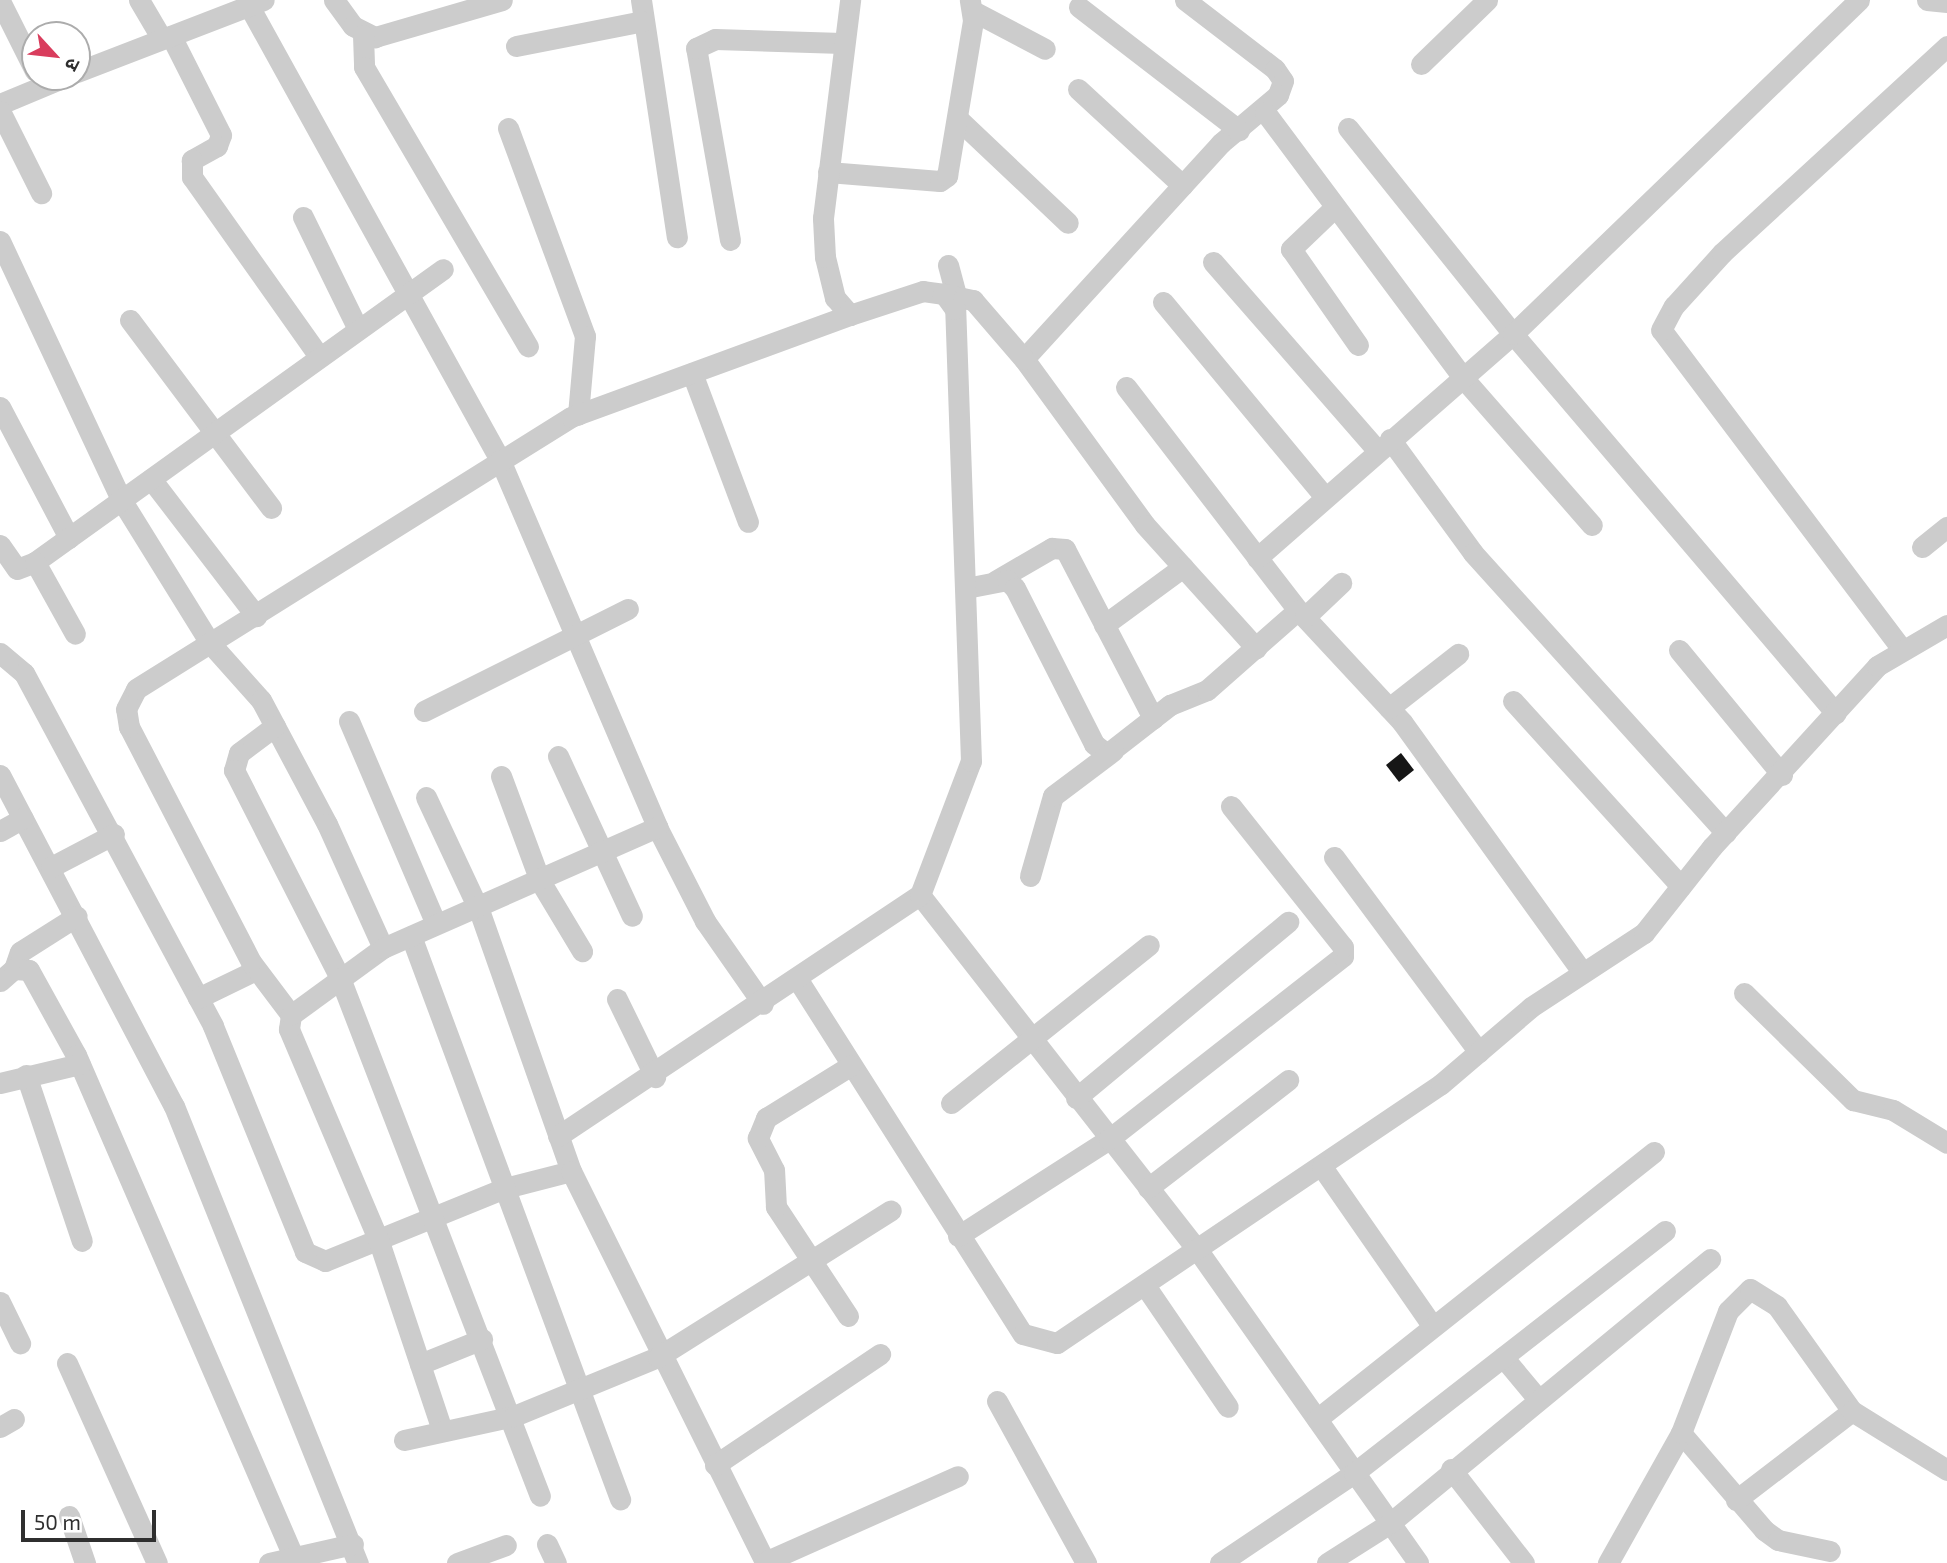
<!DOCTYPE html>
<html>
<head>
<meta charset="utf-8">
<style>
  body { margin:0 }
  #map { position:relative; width:1947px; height:1563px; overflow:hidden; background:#fff; font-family:"Exo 2","Noto Sans Devanagari",sans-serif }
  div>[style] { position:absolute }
  .building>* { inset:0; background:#161616 }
  .minor>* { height:21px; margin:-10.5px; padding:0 10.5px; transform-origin:10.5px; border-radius:10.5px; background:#ccc }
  span { translate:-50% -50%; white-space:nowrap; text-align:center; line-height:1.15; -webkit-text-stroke:7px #fff; paint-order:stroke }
  .north { position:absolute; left:21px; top:21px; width:70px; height:70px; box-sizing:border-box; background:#fff; border:2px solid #acacac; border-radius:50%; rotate:117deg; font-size:19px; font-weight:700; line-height:28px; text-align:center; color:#2f2f2f }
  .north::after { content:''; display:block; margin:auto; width:24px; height:32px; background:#d93d5d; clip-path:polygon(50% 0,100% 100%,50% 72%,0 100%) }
  .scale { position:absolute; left:21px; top:1510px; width:135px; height:32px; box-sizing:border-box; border:4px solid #2f2f2f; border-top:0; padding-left:9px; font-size:21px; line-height:24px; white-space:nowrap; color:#2f2f2f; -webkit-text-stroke:5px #fff; paint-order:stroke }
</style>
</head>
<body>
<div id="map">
  <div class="building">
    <i style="clip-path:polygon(1401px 753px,1414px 770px,1399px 782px,1386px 765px)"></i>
  </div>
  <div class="minor">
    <i style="left:139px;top:0;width:45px;rotate:59.5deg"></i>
    <i style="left:334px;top:0;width:32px;rotate:54deg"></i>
    <i style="left:353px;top:26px;width:25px;rotate:27deg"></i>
    <i style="left:375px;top:37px;width:132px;rotate:-16.2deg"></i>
    <i style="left:641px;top:0;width:240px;rotate:81.4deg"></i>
    <i style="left:1185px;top:0;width:113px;rotate:37.5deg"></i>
    <i style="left:1275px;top:69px;width:14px;rotate:56deg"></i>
    <i style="left:1283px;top:81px;width:15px;rotate:110deg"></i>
    <i style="left:1278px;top:95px;width:75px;rotate:139.9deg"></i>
    <i style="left:1221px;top:143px;width:292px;rotate:132.4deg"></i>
    <i style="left:1024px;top:359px;width:205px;rotate:53.9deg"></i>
    <i style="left:1145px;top:525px;width:166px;rotate:47.9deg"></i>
    <i style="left:1927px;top:0;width:20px;rotate:6deg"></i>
    <i style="left:0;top:1px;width:78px;rotate:63.4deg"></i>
    <i style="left:249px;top:6px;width:519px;rotate:61.06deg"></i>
    <i style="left:500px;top:460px;width:399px;rotate:66.8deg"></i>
    <i style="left:657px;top:827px;width:106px;rotate:62.9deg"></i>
    <i style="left:705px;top:921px;width:101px;rotate:55.1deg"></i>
    <i style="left:1079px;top:7px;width:202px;rotate:37.6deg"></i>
    <i style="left:973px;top:11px;width:81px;rotate:27.8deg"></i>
    <i style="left:363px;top:35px;width:32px;rotate:88deg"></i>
    <i style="left:364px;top:67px;width:324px;rotate:59.6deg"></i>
    <i style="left:171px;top:36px;width:111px;rotate:63.2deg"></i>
    <i style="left:221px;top:135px;width:12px;rotate:110deg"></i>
    <i style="left:217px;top:146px;width:29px;rotate:151deg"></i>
    <i style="left:192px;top:160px;width:17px;rotate:90deg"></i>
    <i style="left:192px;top:177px;width:218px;rotate:54.7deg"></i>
    <i style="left:516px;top:46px;width:129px;rotate:-11.1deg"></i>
    <i style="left:1421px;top:64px;width:92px;rotate:-44.1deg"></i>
    <i style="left:77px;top:72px;width:200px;rotate:-21.1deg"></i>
    <i style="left:1078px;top:89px;width:142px;rotate:42.7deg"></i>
    <i style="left:0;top:104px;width:70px;rotate:-22.6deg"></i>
    <i style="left:0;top:111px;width:92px;rotate:63.4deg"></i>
    <i style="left:1265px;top:112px;width:333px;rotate:53.3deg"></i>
    <i style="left:1464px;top:379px;width:194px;rotate:48.8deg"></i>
    <i style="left:958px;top:119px;width:151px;rotate:43.4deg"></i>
    <i style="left:508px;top:128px;width:222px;rotate:69.7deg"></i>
    <i style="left:585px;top:336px;width:79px;rotate:95.1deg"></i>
    <i style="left:1348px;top:128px;width:264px;rotate:51.3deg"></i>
    <i style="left:1513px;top:334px;width:498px;rotate:49.6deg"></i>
    <i style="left:828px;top:172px;width:112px;rotate:4.6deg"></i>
    <i style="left:940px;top:181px;width:9px;rotate:-36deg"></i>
    <i style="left:947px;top:176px;width:158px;rotate:-80.5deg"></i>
    <i style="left:973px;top:20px;width:20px;rotate:-99deg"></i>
    <i style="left:1335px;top:207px;width:61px;rotate:136.3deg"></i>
    <i style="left:1291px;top:249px;width:117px;rotate:55.1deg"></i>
    <i style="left:303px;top:217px;width:123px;rotate:63.9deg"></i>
    <i style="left:730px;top:240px;width:195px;rotate:-100deg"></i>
    <i style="left:696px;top:48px;width:21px;rotate:-25deg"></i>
    <i style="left:715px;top:39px;width:127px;rotate:1.8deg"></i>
    <i style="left:0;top:241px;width:287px;rotate:64.9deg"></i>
    <i style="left:122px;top:501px;width:167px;rotate:58.2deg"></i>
    <i style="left:210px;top:643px;width:76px;rotate:48.2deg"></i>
    <i style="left:261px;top:700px;width:140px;rotate:62deg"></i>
    <i style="left:327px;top:824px;width:136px;rotate:65.7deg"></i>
    <i style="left:1213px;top:262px;width:248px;rotate:48.9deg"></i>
    <i style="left:948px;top:265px;width:31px;rotate:75deg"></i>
    <i style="left:944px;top:294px;width:30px;rotate:12deg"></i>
    <i style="left:973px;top:300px;width:78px;rotate:49.2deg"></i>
    <i style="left:1163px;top:302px;width:252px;rotate:50.3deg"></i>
    <i style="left:130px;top:320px;width:235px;rotate:53.1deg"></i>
    <i style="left:692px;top:373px;width:159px;rotate:69.4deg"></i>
    <i style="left:1126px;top:387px;width:282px;rotate:52.4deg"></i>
    <i style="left:1298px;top:610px;width:153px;rotate:47.1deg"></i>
    <i style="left:1402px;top:722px;width:308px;rotate:54.2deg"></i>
    <i style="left:0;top:407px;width:148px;rotate:62.2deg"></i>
    <i style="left:1390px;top:439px;width:141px;rotate:53.9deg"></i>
    <i style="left:1473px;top:553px;width:377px;rotate:47.9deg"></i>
    <i style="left:151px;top:479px;width:173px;rotate:52.5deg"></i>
    <i style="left:0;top:545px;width:29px;rotate:55deg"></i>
    <i style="left:17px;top:569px;width:19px;rotate:-21deg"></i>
    <i style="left:35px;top:562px;width:502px;rotate:-35.68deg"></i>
    <i style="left:1922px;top:547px;width:32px;rotate:-39deg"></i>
    <i style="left:1257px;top:558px;width:340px;rotate:-41.2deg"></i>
    <i style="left:1513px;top:334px;width:481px;rotate:-44deg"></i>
    <i style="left:35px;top:562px;width:82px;rotate:60.9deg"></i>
    <i style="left:995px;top:581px;width:66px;rotate:-30.1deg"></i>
    <i style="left:1052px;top:548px;width:13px;rotate:4deg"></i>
    <i style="left:1065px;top:549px;width:191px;rotate:62.5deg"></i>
    <i style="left:966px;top:588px;width:42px;rotate:-11deg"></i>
    <i style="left:1007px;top:580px;width:11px;rotate:45deg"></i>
    <i style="left:1015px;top:588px;width:175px;rotate:63.1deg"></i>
    <i style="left:1094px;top:744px;width:16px;rotate:38deg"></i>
    <i style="left:1107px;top:754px;width:80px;rotate:-37.9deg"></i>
    <i style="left:1170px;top:705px;width:40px;rotate:-22deg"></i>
    <i style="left:1207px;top:690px;width:121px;rotate:-41.3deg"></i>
    <i style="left:1305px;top:617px;width:50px;rotate:-43.4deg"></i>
    <i style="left:1104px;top:625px;width:98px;rotate:-36.3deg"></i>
    <i style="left:1901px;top:648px;width:398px;rotate:-127deg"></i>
    <i style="left:1661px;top:330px;width:27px;rotate:-62deg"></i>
    <i style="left:1674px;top:306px;width:72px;rotate:-47.8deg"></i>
    <i style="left:1722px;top:253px;width:306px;rotate:-42.6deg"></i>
    <i style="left:1679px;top:650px;width:162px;rotate:50.5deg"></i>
    <i style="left:0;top:653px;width:31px;rotate:40deg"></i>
    <i style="left:24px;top:673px;width:400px;rotate:61.8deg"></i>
    <i style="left:213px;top:1026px;width:244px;rotate:67.8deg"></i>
    <i style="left:305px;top:1252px;width:22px;rotate:24deg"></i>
    <i style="left:325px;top:1261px;width:194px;rotate:-22.1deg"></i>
    <i style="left:505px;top:1188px;width:68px;rotate:-14.4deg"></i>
    <i style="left:1513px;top:701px;width:250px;rotate:47.8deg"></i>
    <i style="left:1389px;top:708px;width:88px;rotate:-38deg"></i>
    <i style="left:424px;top:711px;width:228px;rotate:-26.6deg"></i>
    <i style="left:349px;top:721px;width:219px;rotate:66.8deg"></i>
    <i style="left:275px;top:726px;width:45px;rotate:143.1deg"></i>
    <i style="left:239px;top:753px;width:18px;rotate:106deg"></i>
    <i style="left:234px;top:770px;width:233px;rotate:63deg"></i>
    <i style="left:340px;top:978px;width:555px;rotate:68.89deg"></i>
    <i style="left:558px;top:756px;width:176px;rotate:65.2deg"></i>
    <i style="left:0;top:775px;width:374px;rotate:62.3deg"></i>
    <i style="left:174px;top:1106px;width:493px;rotate:68.1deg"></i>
    <i style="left:501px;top:776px;width:112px;rotate:69.6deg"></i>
    <i style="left:540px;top:881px;width:82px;rotate:59deg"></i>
    <i style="left:426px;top:797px;width:125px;rotate:64.9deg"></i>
    <i style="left:479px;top:910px;width:277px;rotate:70.6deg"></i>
    <i style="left:571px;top:1171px;width:438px;rotate:63.6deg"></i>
    <i style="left:0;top:831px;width:26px;rotate:-29deg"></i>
    <i style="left:1334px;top:857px;width:243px;rotate:53.4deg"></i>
    <i style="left:51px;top:867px;width:71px;rotate:-27.6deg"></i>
    <i style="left:1030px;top:876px;width:83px;rotate:-74deg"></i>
    <i style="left:1053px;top:796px;width:75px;rotate:-36.9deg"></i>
    <i style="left:920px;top:895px;width:453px;rotate:52deg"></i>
    <i style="left:1199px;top:1252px;width:380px;rotate:54.8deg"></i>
    <i style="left:411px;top:936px;width:601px;rotate:69.63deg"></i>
    <i style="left:14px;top:969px;width:18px;rotate:-71deg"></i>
    <i style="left:20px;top:952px;width:67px;rotate:-32.3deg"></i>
    <i style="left:798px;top:980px;width:419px;rotate:57.6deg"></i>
    <i style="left:1023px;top:1334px;width:35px;rotate:15deg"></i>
    <i style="left:1057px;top:1343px;width:463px;rotate:-34deg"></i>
    <i style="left:1441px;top:1084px;width:118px;rotate:-40.5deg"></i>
    <i style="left:1531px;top:1007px;width:135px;rotate:-33.2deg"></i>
    <i style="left:1644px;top:933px;width:110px;rotate:-51.7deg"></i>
    <i style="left:1712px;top:847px;width:245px;rotate:-47.6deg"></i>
    <i style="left:1877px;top:666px;width:81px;rotate:-30.4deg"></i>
    <i style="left:0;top:981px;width:18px;rotate:-41deg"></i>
    <i style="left:14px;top:969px;width:15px;rotate:4deg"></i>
    <i style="left:29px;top:970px;width:97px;rotate:61.1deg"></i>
    <i style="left:76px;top:1055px;width:554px;rotate:66.58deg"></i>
    <i style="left:1744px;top:993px;width:153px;rotate:44.5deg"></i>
    <i style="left:1853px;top:1100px;width:41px;rotate:14deg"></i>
    <i style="left:1893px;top:1110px;width:63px;rotate:31.4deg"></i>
    <i style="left:198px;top:998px;width:64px;rotate:-25.8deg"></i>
    <i style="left:617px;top:999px;width:87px;rotate:64deg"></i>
    <i style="left:291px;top:1015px;width:66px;rotate:-127deg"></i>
    <i style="left:251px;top:962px;width:265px;rotate:-117.4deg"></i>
    <i style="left:129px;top:727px;width:18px;rotate:-99deg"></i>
    <i style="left:126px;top:709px;width:22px;rotate:-63deg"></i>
    <i style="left:136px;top:689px;width:513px;rotate:-32.02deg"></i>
    <i style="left:571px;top:417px;width:297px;rotate:-20.1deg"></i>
    <i style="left:26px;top:1075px;width:175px;rotate:71.4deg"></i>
    <i style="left:0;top:1083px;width:82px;rotate:-13.4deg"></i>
    <i style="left:1076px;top:1098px;width:276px;rotate:-39.7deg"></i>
    <i style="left:951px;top:1103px;width:253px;rotate:-38.6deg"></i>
    <i style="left:558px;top:1136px;width:435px;rotate:-33.7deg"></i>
    <i style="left:920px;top:895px;width:143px;rotate:-69.2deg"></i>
    <i style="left:971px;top:761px;width:452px;rotate:-92deg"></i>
    <i style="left:955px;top:309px;width:19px;rotate:-126deg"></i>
    <i style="left:944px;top:294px;width:21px;rotate:-172deg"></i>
    <i style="left:923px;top:291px;width:77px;rotate:161.8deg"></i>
    <i style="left:850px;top:315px;width:23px;rotate:-131deg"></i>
    <i style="left:835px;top:298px;width:42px;rotate:-103.7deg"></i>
    <i style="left:825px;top:257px;width:39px;rotate:-93deg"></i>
    <i style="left:823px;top:218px;width:220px;rotate:-82.9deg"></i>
    <i style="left:1322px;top:1167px;width:193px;rotate:55.2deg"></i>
    <i style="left:1148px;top:1188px;width:177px;rotate:-37.6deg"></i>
    <i style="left:958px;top:1236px;width:179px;rotate:-32.7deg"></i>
    <i style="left:1109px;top:1139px;width:297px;rotate:-38deg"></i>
    <i style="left:1343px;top:956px;width:9px;rotate:-90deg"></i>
    <i style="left:1343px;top:947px;width:180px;rotate:-128.5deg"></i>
    <i style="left:1146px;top:1287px;width:145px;rotate:55.7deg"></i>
    <i style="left:0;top:1302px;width:46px;rotate:64deg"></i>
    <i style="left:848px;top:1316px;width:131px;rotate:-123.4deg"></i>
    <i style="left:776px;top:1207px;width:37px;rotate:-93deg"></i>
    <i style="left:774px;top:1170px;width:36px;rotate:-117deg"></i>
    <i style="left:758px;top:1138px;width:22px;rotate:-68deg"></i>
    <i style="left:766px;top:1118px;width:99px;rotate:-31.8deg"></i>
    <i style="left:1503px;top:1357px;width:55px;rotate:50.2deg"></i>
    <i style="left:67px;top:1363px;width:219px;rotate:65.8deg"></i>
    <i style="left:420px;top:1364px;width:67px;rotate:-22deg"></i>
    <i style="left:997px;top:1401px;width:185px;rotate:61.2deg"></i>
    <i style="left:1317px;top:1419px;width:430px;rotate:-38.4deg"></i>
    <i style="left:0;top:1427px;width:16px;rotate:-30deg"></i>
    <i style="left:442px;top:1430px;width:201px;rotate:-108.5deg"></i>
    <i style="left:378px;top:1239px;width:228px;rotate:-113deg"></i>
    <i style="left:289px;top:1029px;width:14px;rotate:-82deg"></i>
    <i style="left:291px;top:1015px;width:114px;rotate:-36.1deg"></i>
    <i style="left:383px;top:948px;width:300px;rotate:-23.8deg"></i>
    <i style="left:1681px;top:1433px;width:128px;rotate:49.4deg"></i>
    <i style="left:1764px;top:1530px;width:17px;rotate:36deg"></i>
    <i style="left:1778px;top:1540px;width:53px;rotate:11.9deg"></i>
    <i style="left:404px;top:1440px;width:113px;rotate:-12.3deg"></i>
    <i style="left:514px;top:1416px;width:156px;rotate:-22.3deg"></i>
    <i style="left:658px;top:1357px;width:275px;rotate:-32.2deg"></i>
    <i style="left:715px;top:1465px;width:199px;rotate:-33.9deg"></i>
    <i style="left:1451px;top:1469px;width:119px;rotate:52.2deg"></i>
    <i style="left:1736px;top:1500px;width:146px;rotate:-37.5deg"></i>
    <i style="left:69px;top:1516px;width:50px;rotate:71.2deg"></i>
    <i style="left:547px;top:1544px;width:21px;rotate:65deg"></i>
    <i style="left:765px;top:1562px;width:211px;rotate:-24deg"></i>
    <i style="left:269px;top:1563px;width:86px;rotate:-12.7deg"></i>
    <i style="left:457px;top:1563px;width:52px;rotate:-20.2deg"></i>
    <i style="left:1220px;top:1563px;width:161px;rotate:-33.9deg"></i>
    <i style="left:1354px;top:1473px;width:394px;rotate:-37.9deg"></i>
    <i style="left:1327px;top:1563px;width:75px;rotate:-32.4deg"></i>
    <i style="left:1390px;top:1523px;width:415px;rotate:-39.5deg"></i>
    <i style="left:1608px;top:1563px;width:149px;rotate:-60.7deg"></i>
    <i style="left:1681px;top:1433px;width:131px;rotate:-68.9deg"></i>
    <i style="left:1728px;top:1311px;width:31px;rotate:-45deg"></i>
    <i style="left:1750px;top:1289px;width:32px;rotate:32deg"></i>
    <i style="left:1777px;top:1306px;width:129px;rotate:54.5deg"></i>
    <i style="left:1852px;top:1411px;width:112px;rotate:31.8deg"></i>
  </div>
  <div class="north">उ</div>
  <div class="scale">50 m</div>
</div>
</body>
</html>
